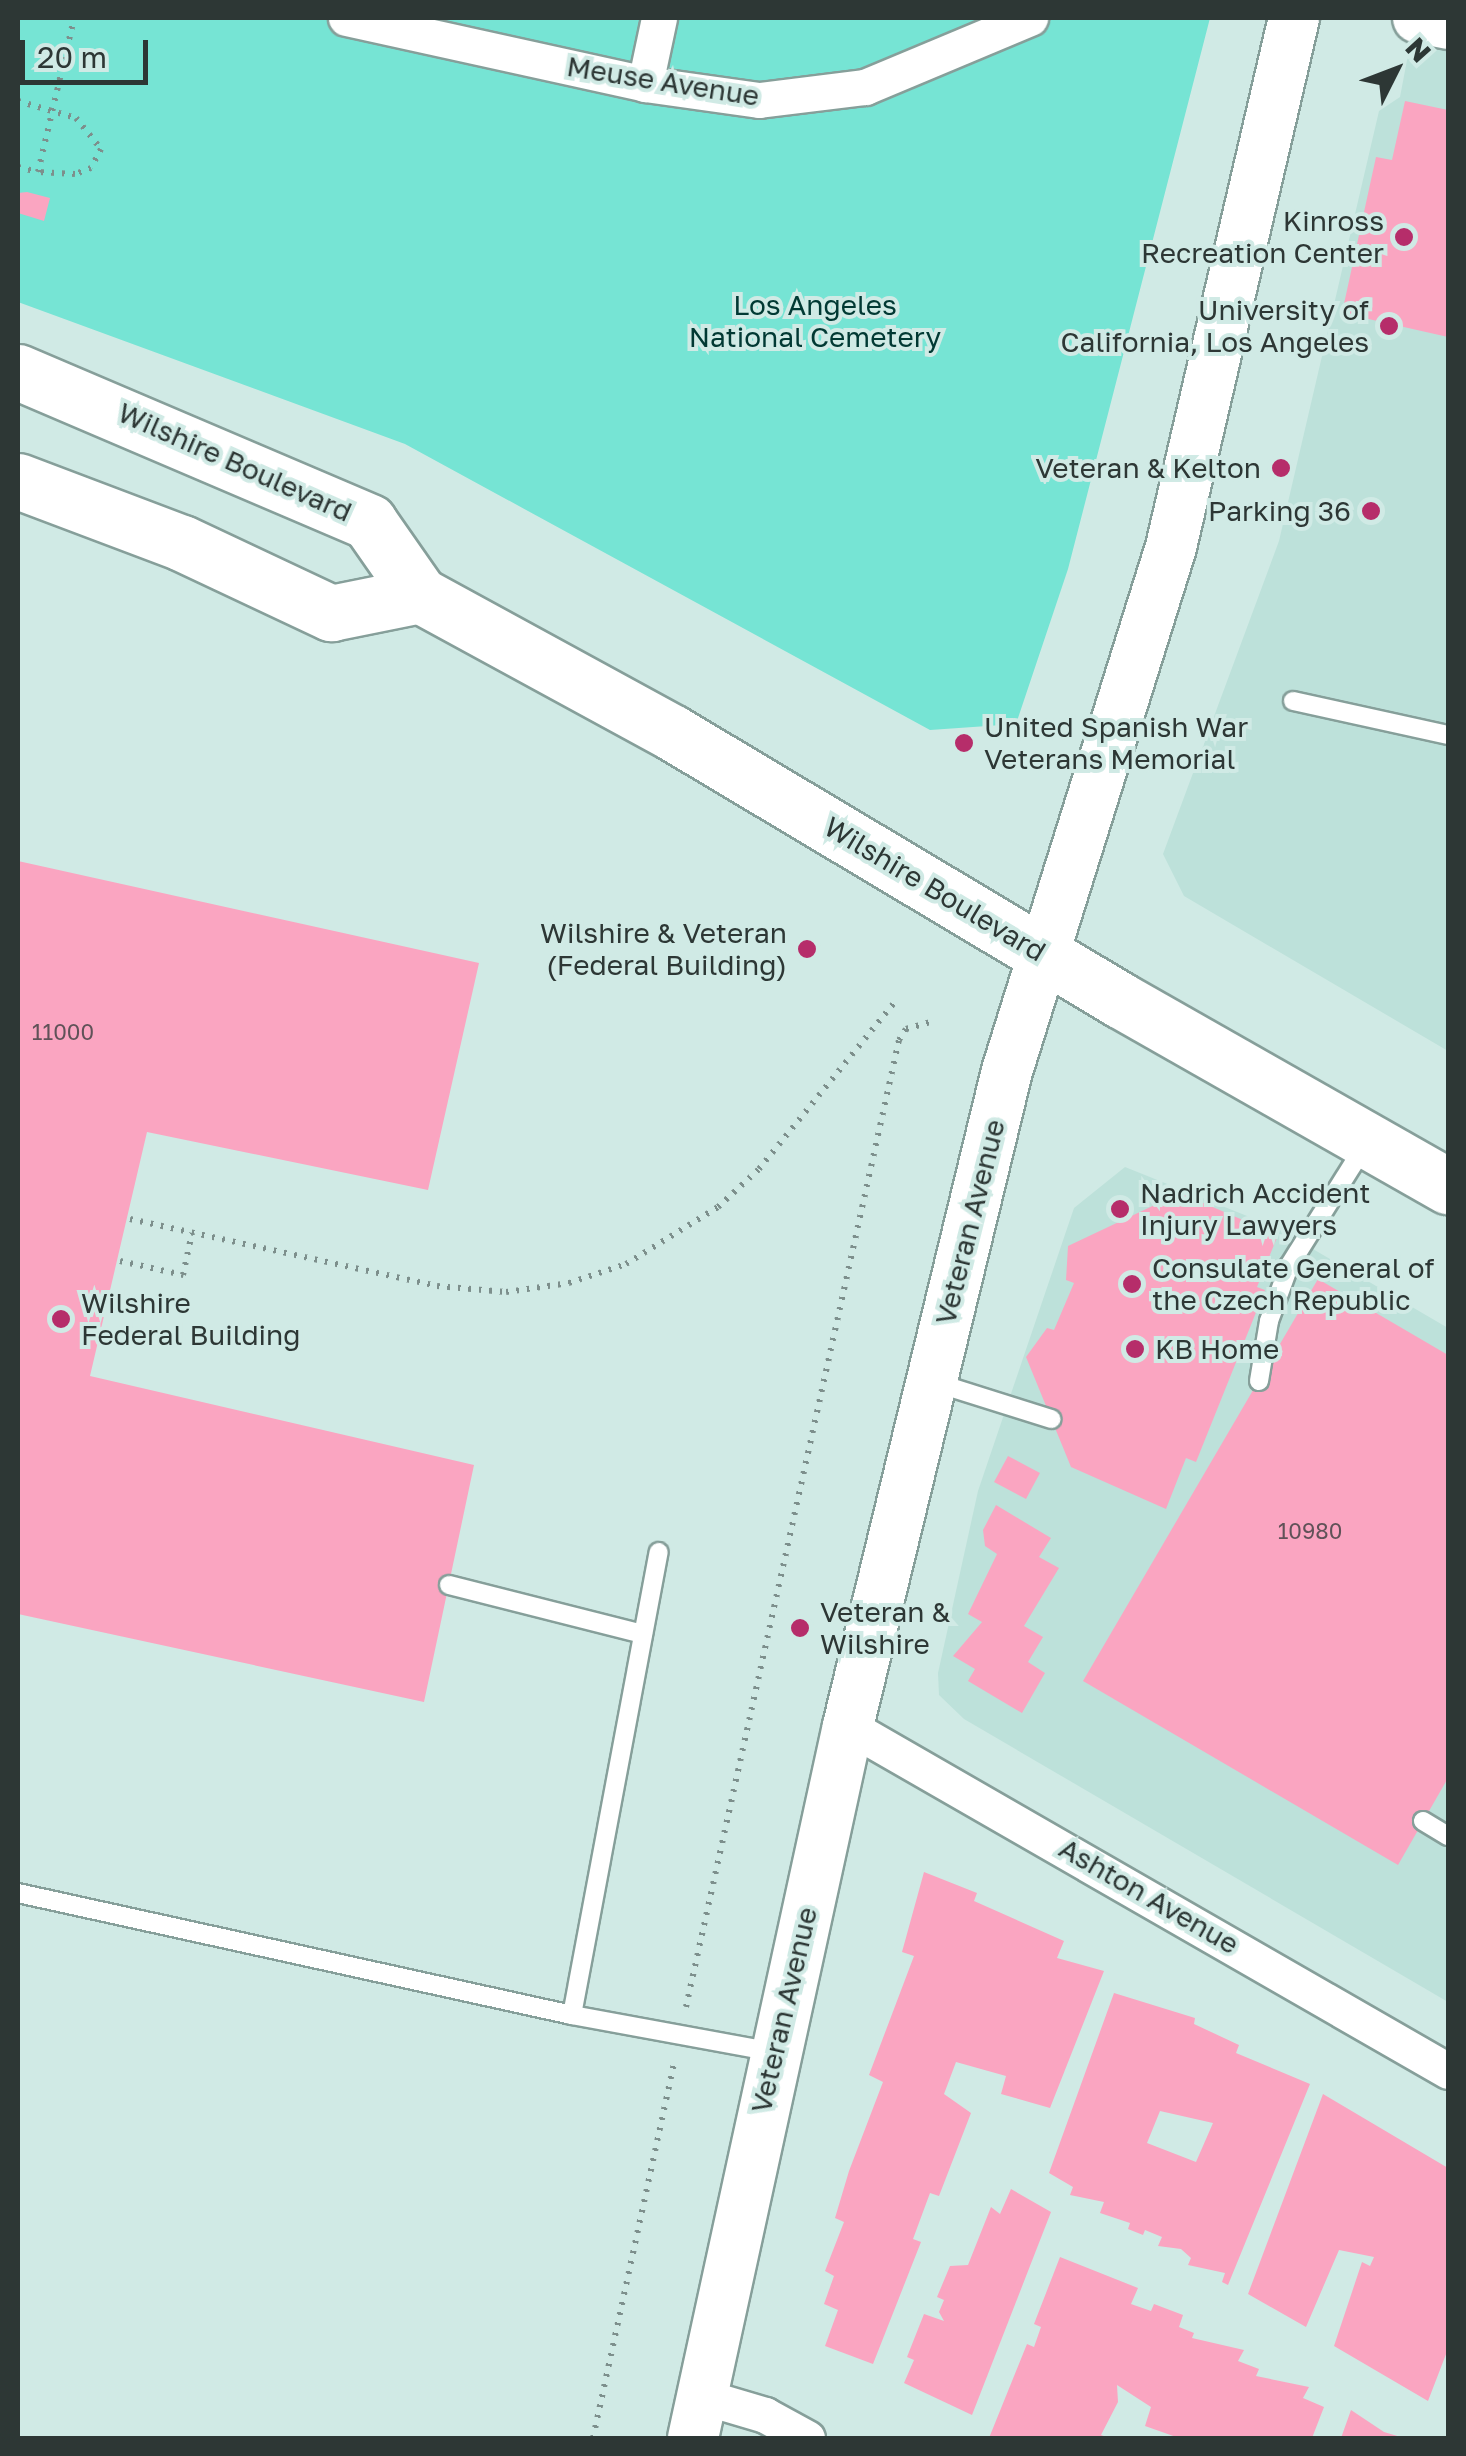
<!DOCTYPE html>
<html>
<head>
<meta charset="utf-8">
<style>
  body { margin:0 }
  #map { position:relative; width:1466px; height:2456px; overflow:hidden; background:#d0eae5; font-family:"Golos Text",sans-serif }
  div>[style] { position:absolute }
  .built>* { inset:0; background:#bde1da }
  .green>* { inset:0; background:#76e4d4 }
  .building>* { inset:0; background:#faa5c1 }
  .path>* { height:6px; margin-top:-3px; transform-origin:0; background:repeating-linear-gradient(90deg,#7d8f8c 0 2.5px,transparent 0 10.5px) }
  .roads { filter:drop-shadow(2px 0 #869f9a) drop-shadow(-2px 0 #869f9a) drop-shadow(0 2px #869f9a) drop-shadow(0 -2px #869f9a) }
  .lane>* { height:18px; margin:-9px; padding:0 9px; transform-origin:9px; border-radius:9px; background:#fff }
  .street>* { height:35px; margin:-17.5px; padding:0 17.5px; transform-origin:17.5px; border-radius:17.5px; background:#fff }
  .secondary>* { height:50px; margin:-25px; padding:0 25px; transform-origin:25px; border-radius:25px; background:#fff }
  .primary>* { height:55px; margin:-27.5px; padding:0 27.5px; transform-origin:27.5px; border-radius:27.5px; background:#fff }
  .dots>* { width:28px; height:28px; translate:-50% -50%; box-sizing:border-box; border:5px solid #d0eae5; border-radius:50% }
  span { translate:-50% -50%; white-space:nowrap; text-align:center; line-height:1.15; -webkit-text-stroke:8px #d0eae5; paint-order:stroke }
  .number-label { font-size:22px; color:#605258 }
  .number-label span { -webkit-text-stroke-width:0 }
  .street-label { font-size:28px; color:#2d3735 }
  .poi-label { font-size:28px; color:#2d3735 }
  .right { translate:-100% -50%; text-align:right }
  .left { translate:0 -50%; text-align:left }
  .park-label { font-size:28px; color:#013933 }
  .frame { position:absolute; inset:0; border:20px solid #2d3735; pointer-events:none }
  .north { position:absolute; left:1346px; top:20px; width:100px; height:100px; -webkit-text-stroke:8px #d0eae5; paint-order:stroke; rotate:48deg; font-size:28px; font-weight:700; line-height:40px; text-align:center; color:#2d3735 }
  .north::after { content:''; display:block; margin:auto; width:35px; height:45px; background:#2d3735; clip-path:polygon(50% 0,100% 100%,50% 72%,0 100%) }
  .scale { position:absolute; left:20px; top:40px; width:128px; height:45px; box-sizing:border-box; border:5px solid #2d3735; border-top:0; padding-left:12px; font-size:30px; line-height:35px; white-space:nowrap; color:#2d3735; -webkit-text-stroke:8px #d0eae5; paint-order:stroke }
</style>
</head>
<body>
<div id="map">
  <div class="built">
    <i style="clip-path:polygon(1415px 18px,1448px 18px,1448px 1051px,1184px 896px,1163px 854px,1279px 541px,1379px 111px,1400px 97px)"></i>
    <i style="clip-path:polygon(1125px 1167px,1277px 1228px,1448px 1328px,1448px 2002px,964px 1719px,939px 1695px,938px 1673px,978px 1491px,1074px 1208px)"></i>
  </div>
  <div class="green">
    <i style="clip-path:polygon(18px 18px,1210px 18px,1068px 569px,1016px 724px,930px 730px,405px 444px,18px 302px)"></i>
  </div>
  <div class="building">
    <i style="clip-path:polygon(1405px 101px,1448px 110px,1448px 337px,1342px 313px,1376px 157px,1392px 160px)"></i>
    <i style="clip-path:polygon(27px 192px,50px 198px,44px 221px,18px 213px,18px 193px)"></i>
    <i style="clip-path:polygon(18px 861px,479px 963px,428px 1190px,147px 1132px,90px 1376px,474px 1465px,424px 1702px,18px 1614px)"></i>
    <i style="clip-path:polygon(1180px 1193px,1278px 1235px,1257px 1287px,1265px 1290px,1196px 1462px,1186px 1458px,1166px 1509px,1071px 1467px,1026px 1357px,1047px 1328px,1054px 1330px,1074px 1283px,1066px 1280px,1068px 1246px)"></i>
    <i style="clip-path:polygon(1318px 1279px,1448px 1355px,1448px 1778px,1398px 1865px,1083px 1681px)"></i>
    <i style="clip-path:polygon(1008px 1456px,1040px 1473px,1026px 1499px,994px 1482px)"></i>
    <i style="clip-path:polygon(996px 1505px,1051px 1538px,1039px 1557px,1059px 1568px,1024px 1626px,1043px 1637px,1028px 1662px,1045px 1673px,1022px 1713px,968px 1681px,975px 1669px,953px 1656px,982px 1622px,968px 1614px,997px 1554px,985px 1546px,983px 1530px)"></i>
    <i style="clip-path:polygon(924px 1872px,977px 1893px,974px 1901px,1064px 1941px,1057px 1958px,1104px 1971px,1050px 2108px,1001px 2094px,1006px 2076px,956px 2062px,944px 2094px,971px 2113px,939px 2196px,930px 2193px,913px 2239px,921px 2242px,873px 2364px,825px 2346px,838px 2310px,824px 2304px,834px 2276px,825px 2271px,844px 2222px,835px 2218px,849px 2171px,883px 2082px,869px 2075px,914px 1956px,902px 1952px)"></i>
    <i style="clip-path:polygon(evenodd,1114px 1993px,1195px 2018px,1194px 2024px,1239px 2045px,1236px 2053px,1310px 2084px,1228px 2285px,1222px 2282px,1225px 2273px,1188px 2265px,1191px 2258px,1181px 2249px,1158px 2246px,1162px 2237px,1145px 2230px,1143px 2235px,1128px 2229px,1130px 2223px,1100px 2213px,1104px 2202px,1070px 2195px,1073px 2187px,1049px 2173px,1114px 1993px,1160px 2111px,1213px 2123px,1196px 2162px,1147px 2143px,1160px 2111px)"></i>
    <i style="clip-path:polygon(1323px 2094px,1448px 2168px,1448px 2349px,1428px 2401px,1334px 2346px,1362px 2262px,1370px 2266px,1374px 2257px,1339px 2250px,1306px 2327px,1248px 2294px)"></i>
    <i style="clip-path:polygon(1011px 2189px,1051px 2212px,972px 2415px,904px 2383px,914px 2360px,907px 2357px,924px 2314px,944px 2321px,939px 2312px,944px 2300px,937px 2297px,950px 2266px,968px 2265px,991px 2207px,1000px 2214px)"></i>
    <i style="clip-path:polygon(1060px 2257px,1138px 2288px,1131px 2304px,1151px 2311px,1154px 2304px,1183px 2315px,1179px 2327px,1194px 2333px,1192px 2338px,1244px 2350px,1238px 2361px,1259px 2369px,1256px 2376px,1309px 2387px,1303px 2398px,1324px 2407px,1312px 2438px,1179px 2438px,1145px 2426px,1151px 2407px,1117px 2385px,1118px 2402px,1101px 2435px,1109px 2438px,989px 2438px,1027px 2344px,1034px 2347px,1041px 2327px,1034px 2324px)"></i>
    <i style="clip-path:polygon(1351px 2410px,1384px 2432px,1404px 2438px,1341px 2438px)"></i>
  </div>
  <div class="path">
    <i style="left:18px;top:101px;width:60px;rotate:16.3deg"></i>
    <i style="left:76px;top:118px;width:40px;rotate:51deg"></i>
    <i style="left:101px;top:149px;width:21px;rotate:118deg"></i>
    <i style="left:91px;top:168px;width:17px;rotate:159deg"></i>
    <i style="left:75px;top:174px;width:37px;rotate:-177deg"></i>
    <i style="left:18px;top:167px;width:21px;rotate:14deg"></i>
    <i style="left:38px;top:172px;width:158px;rotate:-76.8deg"></i>
    <i style="left:130px;top:1219px;width:314px;rotate:12.3deg"></i>
    <i style="left:437px;top:1286px;width:69px;rotate:5deg"></i>
    <i style="left:506px;top:1292px;width:64px;rotate:-8.1deg"></i>
    <i style="left:569px;top:1283px;width:60px;rotate:-18.4deg"></i>
    <i style="left:626px;top:1264px;width:108px;rotate:-31.8deg"></i>
    <i style="left:718px;top:1207px;width:56px;rotate:-42.8deg"></i>
    <i style="left:759px;top:1169px;width:220px;rotate:-50.9deg"></i>
    <i style="left:120px;top:1261px;width:65px;rotate:12.5deg"></i>
    <i style="left:183px;top:1275px;width:43px;rotate:-77.9deg"></i>
    <i style="left:686px;top:2007px;width:990px;rotate:-77.58deg"></i>
    <i style="left:899px;top:1040px;width:13px;rotate:-58deg"></i>
    <i style="left:906px;top:1029px;width:25px;rotate:-16deg"></i>
    <i style="left:593px;top:2438px;width:384px;rotate:-77.8deg"></i>
  </div>
  <div class="roads">
    <div class="lane">
      <i style="left:1293px;top:701px;width:159px;rotate:12.4deg"></i>
      <i style="left:1259px;top:1381px;width:61px;rotate:-80.5deg"></i>
      <i style="left:1269px;top:1321px;width:59px;rotate:-70deg"></i>
      <i style="left:1289px;top:1266px;width:141px;rotate:-57.8deg"></i>
      <i style="left:937px;top:1383px;width:120px;rotate:17.5deg"></i>
      <i style="left:449px;top:1585px;width:200px;rotate:14.2deg"></i>
      <i style="left:1423px;top:1821px;width:29px;rotate:31deg"></i>
      <i style="left:18px;top:1893px;width:567px;rotate:12.42deg"></i>
      <i style="left:572px;top:2015px;width:205px;rotate:10.4deg"></i>
      <i style="left:572px;top:2015px;width:471px;rotate:-79.4deg"></i>
    </div>
    <div class="street">
      <i style="left:346px;top:18px;width:306px;rotate:12.4deg"></i>
      <i style="left:645px;top:84px;width:115px;rotate:8deg"></i>
      <i style="left:759px;top:100px;width:107px;rotate:-7deg"></i>
      <i style="left:865px;top:87px;width:179px;rotate:-22.7deg"></i>
      <i style="left:645px;top:84px;width:67px;rotate:-78deg"></i>
      <i style="left:848px;top:1726px;width:692px;rotate:29.9deg"></i>
      <i style="left:701px;top:2396px;width:67px;rotate:16.5deg"></i>
      <i style="left:765px;top:2415px;width:48px;rotate:28.7deg"></i>
    </div>
    <div class="secondary">
      <i style="left:1418px;top:18px;width:31px;rotate:11deg"></i>
      <i style="left:693px;top:2438px;width:729px;rotate:-77.72deg"></i>
      <i style="left:848px;top:1726px;width:674px;rotate:-76.36deg"></i>
      <i style="left:1007px;top:1071px;width:549px;rotate:-72.62deg"></i>
      <i style="left:1171px;top:547px;width:543px;rotate:-76.91deg"></i>
    </div>
    <div class="primary">
      <i style="left:18px;top:372px;width:382px;rotate:23.1deg"></i>
      <i style="left:369px;top:522px;width:89px;rotate:55.1deg"></i>
      <i style="left:420px;top:595px;width:288px;rotate:28.6deg"></i>
      <i style="left:673px;top:733px;width:521px;rotate:30.85deg"></i>
      <i style="left:1120px;top:1000px;width:377px;rotate:29.6deg"></i>
      <i style="left:18px;top:481px;width:175px;rotate:20.7deg"></i>
      <i style="left:182px;top:543px;width:165px;rotate:25.2deg"></i>
      <i style="left:331px;top:613px;width:91px;rotate:-11.4deg"></i>
    </div>
  </div>
  <div class="dots">
    <i style="left:1404px;top:237px;background:#b62d6a"></i>
    <i style="left:1389px;top:326px;background:#b62d6a"></i>
    <i style="left:1281px;top:468px;background:#b62d6a"></i>
    <i style="left:1371px;top:511px;background:#b62d6a"></i>
    <i style="left:964px;top:743px;background:#b62d6a"></i>
    <i style="left:807px;top:949px;background:#b62d6a"></i>
    <i style="left:1120px;top:1209px;background:#b62d6a"></i>
    <i style="left:1132px;top:1284px;background:#b62d6a"></i>
    <i style="left:61px;top:1319px;background:#b62d6a"></i>
    <i style="left:1135px;top:1349px;background:#b62d6a"></i>
    <i style="left:800px;top:1628px;background:#b62d6a"></i>
  </div>
  <div class="number-label">
    <span style="left:63px;top:1032px">11000</span>
    <span style="left:1310px;top:1531px">10980</span>
  </div>
  <div class="street-label">
    <span style="left:663px;top:81px;rotate:9deg">Meuse Avenue</span>
    <span style="left:235px;top:462px;rotate:24deg">Wilshire Boulevard</span>
    <span style="left:935px;top:889px;rotate:31deg">Wilshire Boulevard</span>
    <span style="left:970px;top:1222px;rotate:-76deg">Veteran Avenue</span>
    <span style="left:1149px;top:1896px;rotate:30deg">Ashton Avenue</span>
    <span style="left:784px;top:2010px;rotate:-77deg">Veteran Avenue</span>
  </div>
  <div class="poi-label">
    <span class="right" style="left:1384px;top:237px">Kinross<br>Recreation Center</span>
    <span class="right" style="left:1369px;top:326px">University of<br>California, Los Angeles</span>
    <span class="right" style="left:1261px;top:468px">Veteran &amp; Kelton</span>
    <span class="right" style="left:1351px;top:511px">Parking 36</span>
    <span class="left" style="left:984px;top:743px">United Spanish War<br>Veterans Memorial</span>
    <span class="right" style="left:787px;top:949px">Wilshire &amp; Veteran<br>(Federal Building)</span>
    <span class="left" style="left:1140px;top:1209px">Nadrich Accident<br>Injury Lawyers</span>
    <span class="left" style="left:1152px;top:1284px">Consulate General of<br>the Czech Republic</span>
    <span class="left" style="left:81px;top:1319px">Wilshire<br>Federal Building</span>
    <span class="left" style="left:1155px;top:1349px">KB Home</span>
    <span class="left" style="left:820px;top:1628px">Veteran &amp;<br>Wilshire</span>
  </div>
  <div class="park-label">
    <span style="left:815px;top:321px">Los Angeles<br>National Cemetery</span>
  </div>
  <div class="frame"></div>
  <div class="north">N</div>
  <div class="scale">20 m</div>
</div>
</body>
</html>
